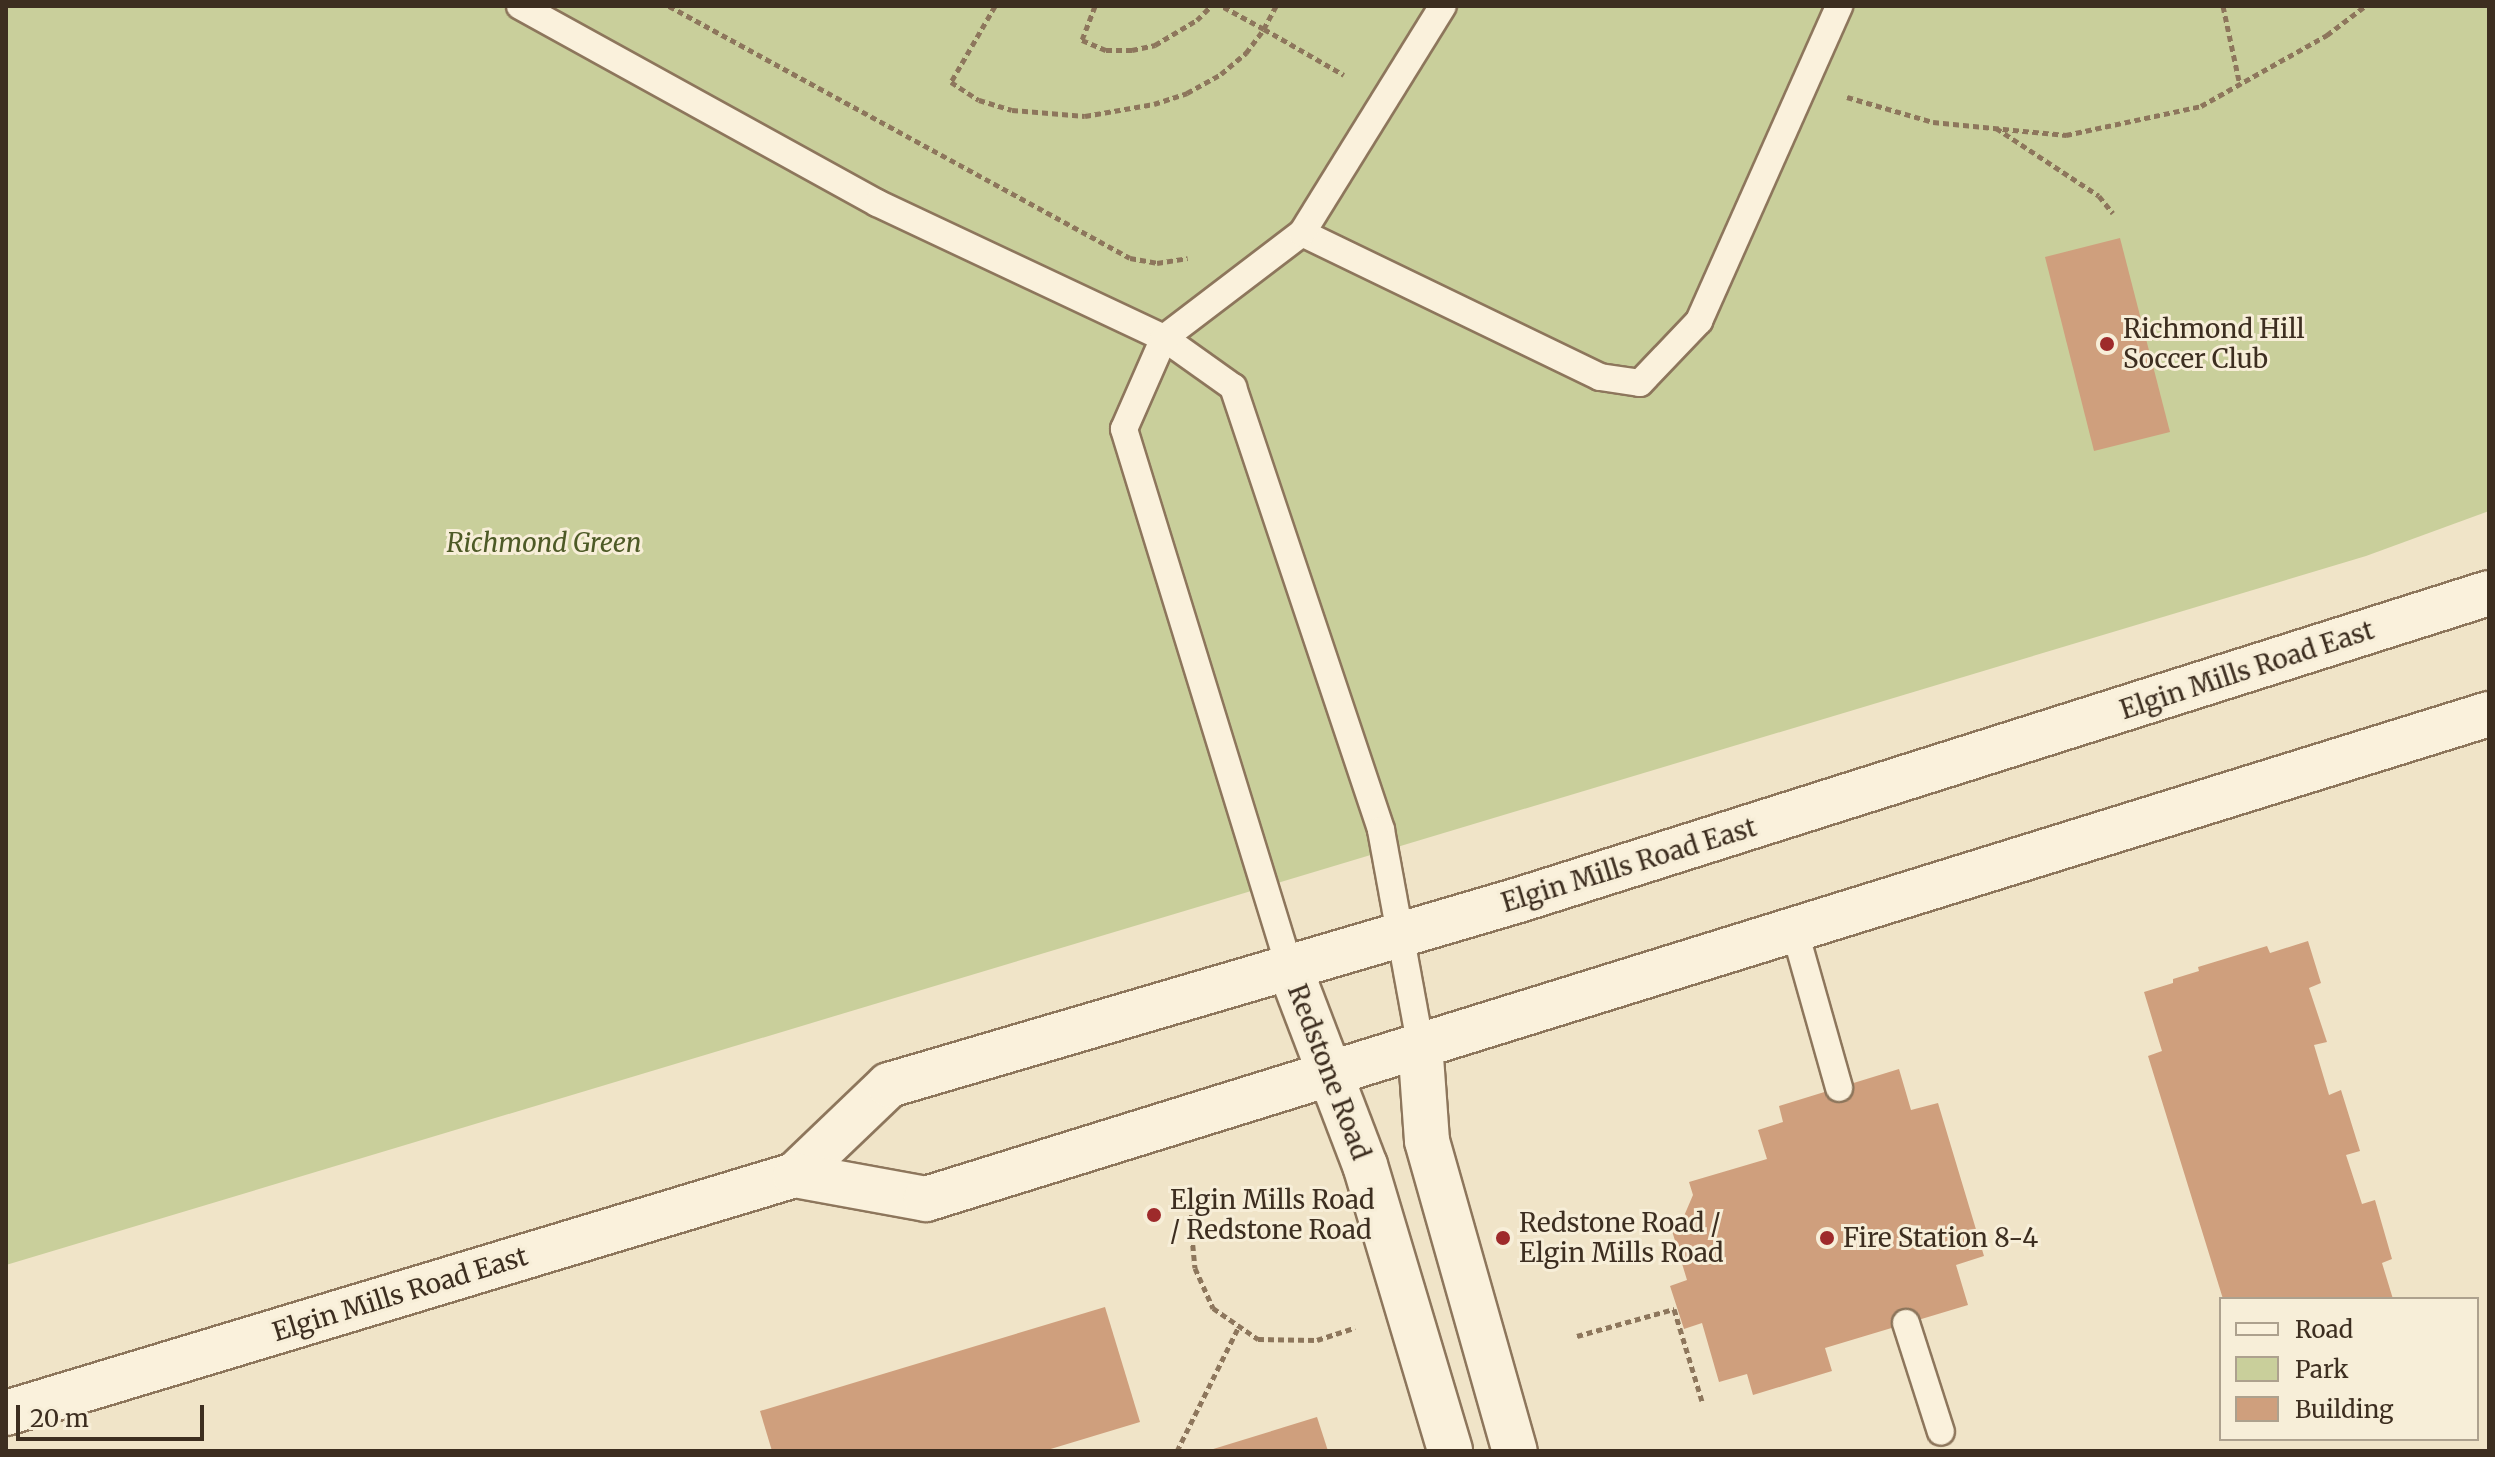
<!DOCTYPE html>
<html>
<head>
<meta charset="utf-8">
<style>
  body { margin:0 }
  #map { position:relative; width:2495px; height:1457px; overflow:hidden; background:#f0e4c8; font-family:Merriweather,serif }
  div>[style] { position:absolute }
  .green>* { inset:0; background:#c9cf9b }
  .building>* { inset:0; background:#cf9f7d }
  .path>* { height:5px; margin-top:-2.5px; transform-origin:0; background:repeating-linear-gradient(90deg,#8d765c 0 6px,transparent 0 10px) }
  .roads { filter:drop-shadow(2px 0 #8d765c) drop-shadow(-2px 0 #8d765c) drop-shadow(0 2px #8d765c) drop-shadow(0 -2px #8d765c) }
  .lane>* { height:26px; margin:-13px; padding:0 13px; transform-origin:13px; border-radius:13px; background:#faf1dc }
  .secondary>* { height:44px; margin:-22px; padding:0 22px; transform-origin:22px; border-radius:22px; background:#faf1dc }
  .dots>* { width:22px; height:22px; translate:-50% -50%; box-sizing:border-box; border:4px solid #f7eed8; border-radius:50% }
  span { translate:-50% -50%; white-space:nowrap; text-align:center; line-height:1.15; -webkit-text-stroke:6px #f7eed8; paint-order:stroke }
  .poi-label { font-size:26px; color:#3d2e20 }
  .left { translate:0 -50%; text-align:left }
  .park-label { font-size:26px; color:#4d5a26; font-style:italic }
  .street-label { font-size:26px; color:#3d2e20 }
  .frame { position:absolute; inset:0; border:8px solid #3d2e20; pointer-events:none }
  .legend { position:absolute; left:2219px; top:1297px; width:260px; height:144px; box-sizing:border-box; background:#f7eed8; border:2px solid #ada18e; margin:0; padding:10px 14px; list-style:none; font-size:24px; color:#3d2e20 }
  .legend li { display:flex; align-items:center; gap:16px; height:40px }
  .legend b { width:40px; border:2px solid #ada18e }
  .scale { position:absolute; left:16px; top:1405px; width:188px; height:36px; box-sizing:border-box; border:4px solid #3d2e20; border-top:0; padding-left:10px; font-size:24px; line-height:28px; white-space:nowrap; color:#3d2e20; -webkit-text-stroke:6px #f7eed8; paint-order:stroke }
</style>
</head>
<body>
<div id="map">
  <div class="green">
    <i style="clip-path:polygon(6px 6px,2489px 6px,2489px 511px,2366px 556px,6px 1265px)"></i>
  </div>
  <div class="building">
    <i style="clip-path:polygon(2120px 238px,2170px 432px,2094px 451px,2045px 257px)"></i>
    <i style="clip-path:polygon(2308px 941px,2321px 983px,2309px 988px,2327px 1042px,2314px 1045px,2329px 1095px,2341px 1090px,2360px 1151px,2346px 1155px,2362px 1204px,2375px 1200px,2392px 1259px,2382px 1263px,2393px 1299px,2223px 1299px,2148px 1056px,2162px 1051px,2144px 992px,2173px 983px,2173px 979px,2199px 971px,2198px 967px,2267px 946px,2270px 953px)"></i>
    <i style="clip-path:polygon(1899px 1069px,1911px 1110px,1938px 1103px,1984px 1256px,1956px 1265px,1968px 1305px,1825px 1348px,1832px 1371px,1753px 1395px,1747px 1374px,1719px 1382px,1702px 1323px,1684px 1329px,1670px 1286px,1687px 1280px,1669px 1221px,1684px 1216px,1693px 1195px,1689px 1182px,1767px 1159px,1758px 1130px,1783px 1122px,1779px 1106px)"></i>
    <i style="clip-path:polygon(1105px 1307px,1140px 1422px,1044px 1451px,772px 1451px,760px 1411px)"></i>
    <i style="clip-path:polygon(1317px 1417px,1328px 1451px,1210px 1451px,1210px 1450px)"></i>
  </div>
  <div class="path">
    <i style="left:669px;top:6px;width:525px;rotate:28.66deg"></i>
    <i style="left:1130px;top:258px;width:27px;rotate:10deg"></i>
    <i style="left:1157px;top:263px;width:31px;rotate:-9deg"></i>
    <i style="left:995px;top:6px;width:88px;rotate:120.1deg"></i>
    <i style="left:951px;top:82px;width:33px;rotate:33deg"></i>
    <i style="left:979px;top:100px;width:34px;rotate:17deg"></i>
    <i style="left:1012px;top:110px;width:73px;rotate:4.7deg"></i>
    <i style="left:1085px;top:116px;width:70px;rotate:-9.9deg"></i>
    <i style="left:1154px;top:104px;width:35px;rotate:-18deg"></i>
    <i style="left:1187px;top:93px;width:39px;rotate:-29deg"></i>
    <i style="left:1221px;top:74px;width:33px;rotate:-40deg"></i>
    <i style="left:1246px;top:53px;width:30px;rotate:-53deg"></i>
    <i style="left:1264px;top:29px;width:48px;rotate:-151.3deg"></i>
    <i style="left:1095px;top:6px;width:36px;rotate:111deg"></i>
    <i style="left:1082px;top:40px;width:26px;rotate:23deg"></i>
    <i style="left:1106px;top:50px;width:26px"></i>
    <i style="left:1132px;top:50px;width:24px;rotate:-12deg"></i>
    <i style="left:1155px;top:45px;width:49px;rotate:-30.8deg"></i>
    <i style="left:1197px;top:20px;width:20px;rotate:-45deg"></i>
    <i style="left:1276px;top:6px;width:26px;rotate:118deg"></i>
    <i style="left:1264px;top:29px;width:92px;rotate:29.9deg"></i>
    <i style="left:2223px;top:6px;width:81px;rotate:77.9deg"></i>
    <i style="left:1847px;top:97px;width:90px;rotate:16.2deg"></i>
    <i style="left:1933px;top:122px;width:134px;rotate:5.6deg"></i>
    <i style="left:2066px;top:135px;width:138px;rotate:-12.1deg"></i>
    <i style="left:2201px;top:106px;width:145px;rotate:-29.4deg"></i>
    <i style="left:2327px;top:35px;width:48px;rotate:-37.3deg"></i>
    <i style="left:1996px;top:128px;width:123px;rotate:33.4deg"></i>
    <i style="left:2099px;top:196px;width:22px;rotate:51deg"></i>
    <i style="left:1189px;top:1205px;width:63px;rotate:84.6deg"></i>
    <i style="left:1195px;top:1268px;width:44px;rotate:65.8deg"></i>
    <i style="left:1213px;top:1308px;width:55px;rotate:34.6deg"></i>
    <i style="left:1258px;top:1339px;width:59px;rotate:1deg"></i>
    <i style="left:1317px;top:1340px;width:40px;rotate:-18deg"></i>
    <i style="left:1577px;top:1336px;width:101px;rotate:-15.6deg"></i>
    <i style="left:1674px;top:1309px;width:96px;rotate:73.1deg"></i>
    <i style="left:1177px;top:1451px;width:140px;rotate:-63.6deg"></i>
  </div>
  <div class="roads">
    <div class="lane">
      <i style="left:520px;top:6px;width:408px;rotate:28.9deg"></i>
      <i style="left:877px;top:203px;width:317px;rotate:25.2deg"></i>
      <i style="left:1164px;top:338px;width:85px;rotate:35.4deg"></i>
      <i style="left:1233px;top:387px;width:467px;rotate:71.5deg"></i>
      <i style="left:1381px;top:830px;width:217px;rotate:79.6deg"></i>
      <i style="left:1302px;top:233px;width:331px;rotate:25.8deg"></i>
      <i style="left:1600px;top:377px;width:40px;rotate:8.5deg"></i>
      <i style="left:1640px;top:383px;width:86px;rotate:-46.4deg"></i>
      <i style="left:1699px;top:321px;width:345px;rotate:-66deg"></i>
      <i style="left:1795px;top:932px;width:162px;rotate:74.2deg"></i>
      <i style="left:1290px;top:969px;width:565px;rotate:-107.09deg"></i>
      <i style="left:1124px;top:429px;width:99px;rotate:-66.3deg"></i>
      <i style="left:1164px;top:338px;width:173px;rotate:-37.3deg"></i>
      <i style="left:1302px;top:233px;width:267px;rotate:-58.2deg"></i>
      <i style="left:1906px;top:1323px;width:114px;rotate:72.2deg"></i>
    </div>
    <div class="secondary">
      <i style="left:1290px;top:969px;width:210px;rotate:69.1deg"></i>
      <i style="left:1365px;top:1165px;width:298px;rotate:73.4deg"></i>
      <i style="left:1420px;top:1043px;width:98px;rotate:85.9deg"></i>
      <i style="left:1427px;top:1141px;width:322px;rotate:74.2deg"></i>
      <i style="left:795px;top:1175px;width:130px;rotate:-43.8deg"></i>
      <i style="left:889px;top:1085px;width:660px;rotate:-16.37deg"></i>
      <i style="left:1522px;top:899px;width:1014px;rotate:-17.56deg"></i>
      <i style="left:6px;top:1413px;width:824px;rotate:-16.79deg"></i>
      <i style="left:795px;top:1175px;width:133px;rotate:10.4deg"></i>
      <i style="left:926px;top:1199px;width:1637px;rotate:-17.24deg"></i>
    </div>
  </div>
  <div class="dots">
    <i style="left:2107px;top:344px;background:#9e2a2b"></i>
    <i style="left:1154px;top:1215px;background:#9e2a2b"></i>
    <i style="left:1503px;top:1238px;background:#9e2a2b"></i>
    <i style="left:1827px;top:1238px;background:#9e2a2b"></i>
  </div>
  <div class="poi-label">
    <span class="left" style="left:2123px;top:344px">Richmond Hill<br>Soccer Club</span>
    <span class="left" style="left:1170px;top:1215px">Elgin Mills Road<br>/ Redstone Road</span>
    <span class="left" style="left:1519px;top:1238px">Redstone Road /<br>Elgin Mills Road</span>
    <span class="left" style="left:1843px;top:1238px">Fire Station 8-4</span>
  </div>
  <div class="park-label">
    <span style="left:544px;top:543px">Richmond Green</span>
  </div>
  <div class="street-label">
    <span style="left:2247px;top:670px;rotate:-18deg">Elgin Mills Road East</span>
    <span style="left:1629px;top:865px;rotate:-17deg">Elgin Mills Road East</span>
    <span style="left:1329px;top:1072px;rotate:69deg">Redstone Road</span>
    <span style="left:400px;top:1294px;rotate:-17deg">Elgin Mills Road East</span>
  </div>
  <div class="frame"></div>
  <ul class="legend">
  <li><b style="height:10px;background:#faf1dc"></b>Road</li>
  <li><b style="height:22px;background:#c9cf9b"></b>Park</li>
  <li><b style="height:22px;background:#cf9f7d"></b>Building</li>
  </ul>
  <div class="scale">20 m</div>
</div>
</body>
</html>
